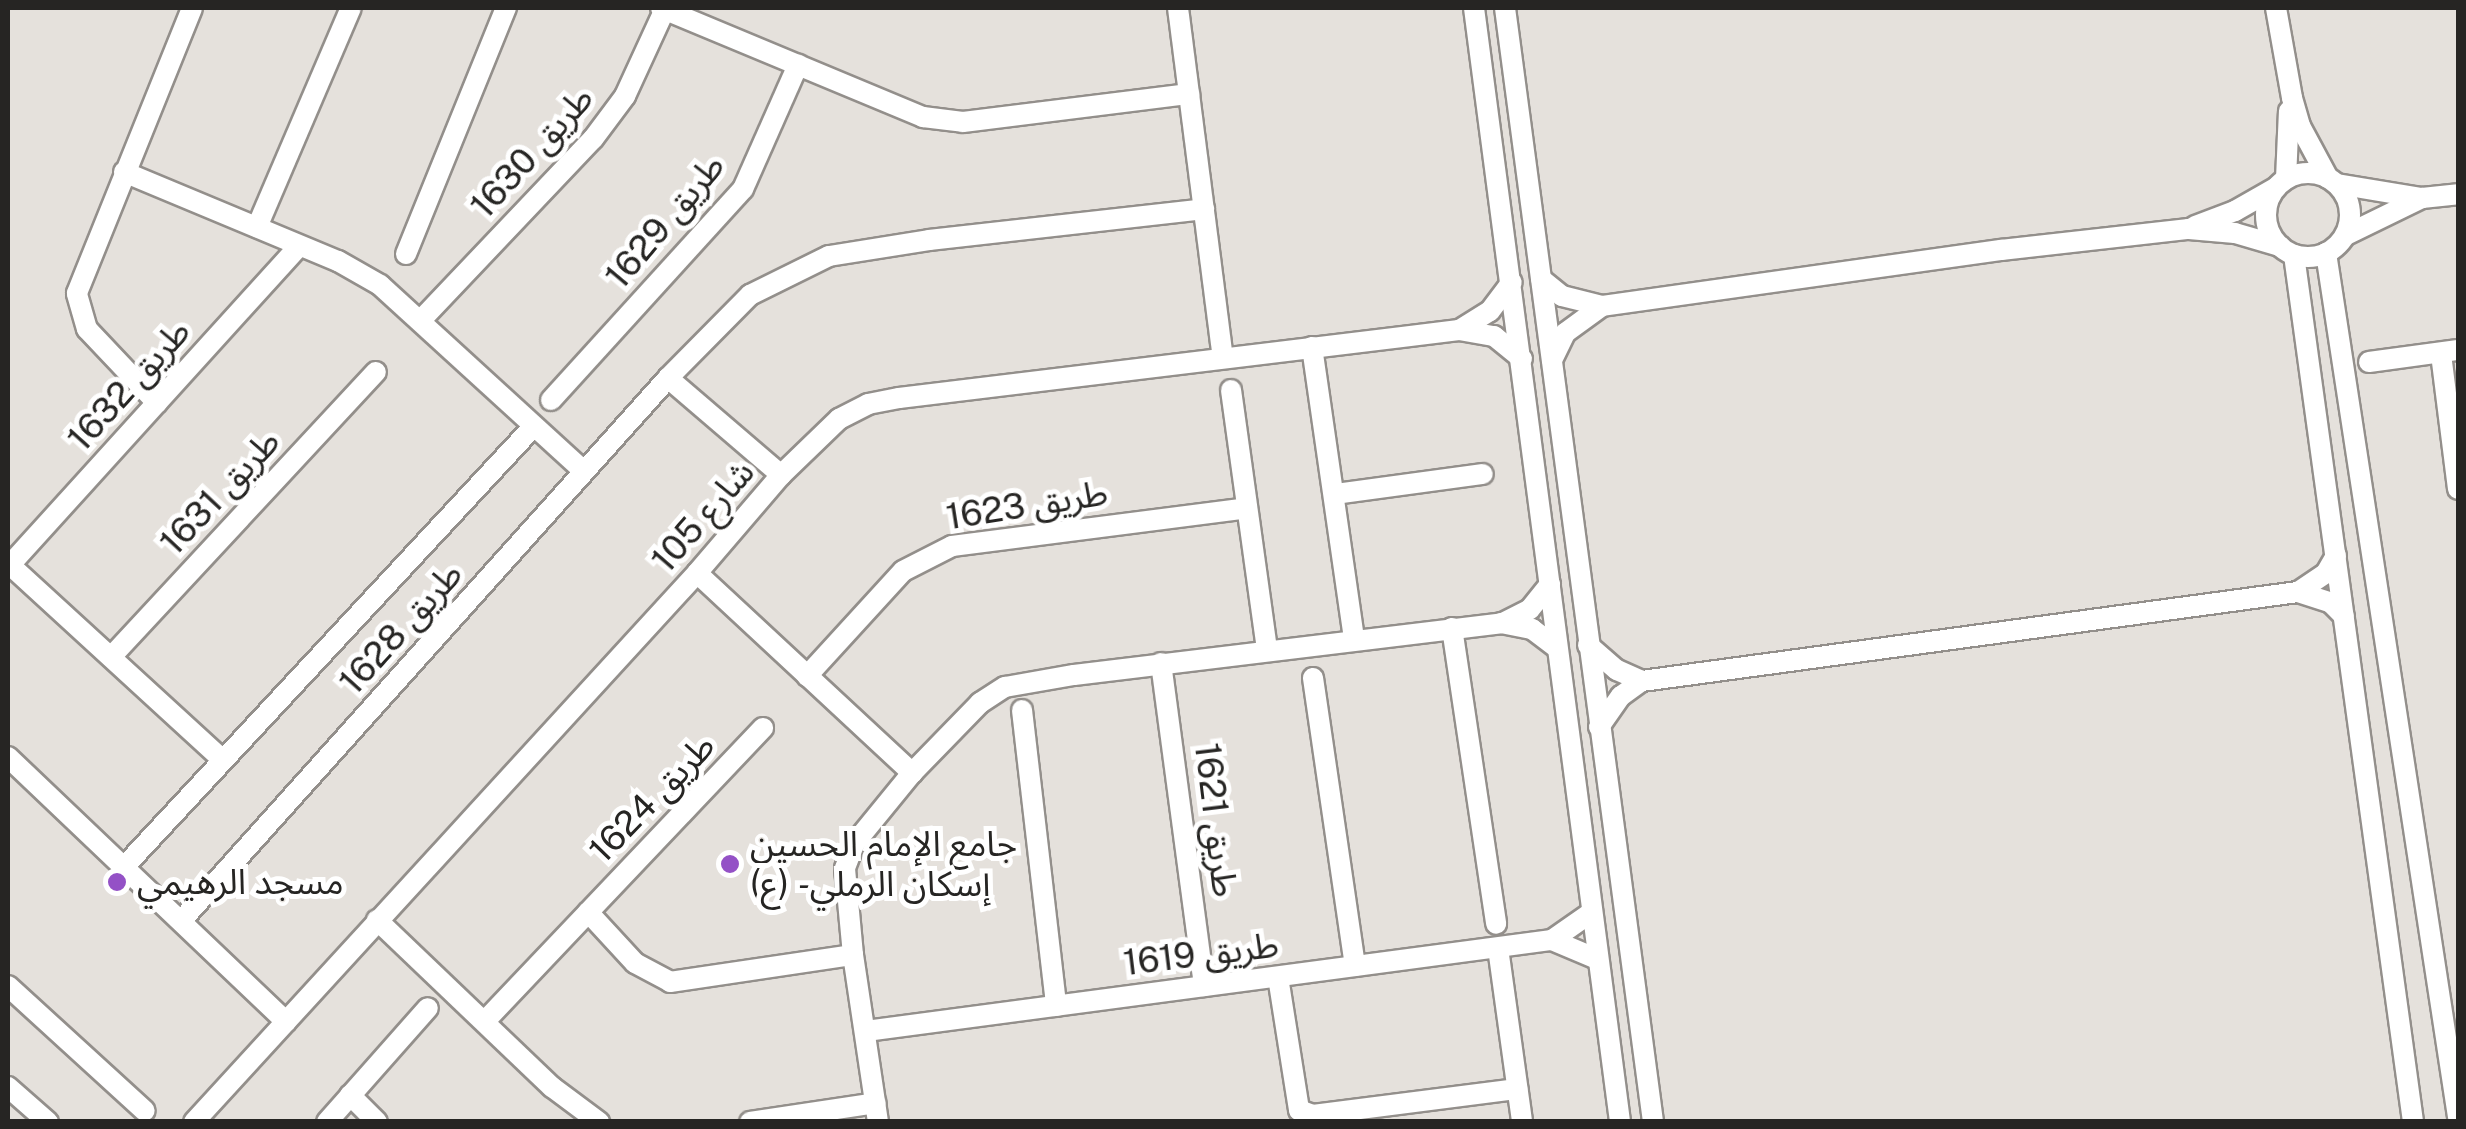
<!DOCTYPE html>
<html>
<head>
<meta charset="utf-8">
<style>
  body { margin:0 }
  #map { position:relative; width:2466px; height:1129px; overflow:hidden; background:#e5e1dc; font-family:"Public Sans","Noto Sans Arabic",sans-serif }
  div>[style] { position:absolute }
  .roads { filter:drop-shadow(2px 0 #938f8b) drop-shadow(-2px 0 #938f8b) drop-shadow(0 2px #938f8b) drop-shadow(0 -2px #938f8b) }
  .street>* { height:20px; margin:-10px; padding:0 10px; transform-origin:10px; border-radius:10px; background:#fff }
  .street>.ring { margin:-10px; padding:0; box-sizing:content-box; background:none; border:20px solid #fff; border-radius:50% }
  .dots>* { width:28px; height:28px; translate:-50% -50%; box-sizing:border-box; border:5px solid #fff; border-radius:50% }
  span { translate:-50% -50%; white-space:nowrap; text-align:center; line-height:1.15; -webkit-text-stroke:10px #fff; paint-order:stroke }
  .street-label { font-size:35px; color:#262523 }
  .poi-label { font-size:35px; color:#262523 }
  .left { translate:0 -50%; text-align:left }
  .frame { position:absolute; inset:0; border:10px solid #262523; pointer-events:none }
</style>
</head>
<body>
<div id="map">
  <div class="roads">
    <div class="street">
      <i style="left:661px;top:8px;width:284px;rotate:22.6deg"></i>
      <i style="left:923px;top:117px;width:40px;rotate:7.1deg"></i>
      <i style="left:963px;top:122px;width:228px;rotate:-7.1deg"></i>
      <i style="left:1178px;top:8px;width:352px;rotate:82.7deg"></i>
      <i style="left:1474px;top:8px;width:1124px;rotate:82.53deg"></i>
      <i style="left:1505px;top:8px;width:1124px;rotate:82.43deg"></i>
      <i style="left:2276px;top:8px;width:91px;rotate:79.9deg"></i>
      <i style="left:2292px;top:98px;width:29px;rotate:74deg"></i>
      <i style="left:2300px;top:126px;width:59px;rotate:61.7deg"></i>
      <i style="left:124px;top:172px;width:232px;rotate:22.6deg"></i>
      <i style="left:338px;top:261px;width:48px;rotate:29.7deg"></i>
      <i style="left:380px;top:285px;width:276px;rotate:42.4deg"></i>
      <i class="ring" style="left:2266px;top:173px;width:64px;height:64px"></i>
      <i style="left:2286px;top:179px;width:68px;rotate:-87.5deg"></i>
      <i style="left:2337px;top:184px;width:86px;rotate:9.4deg"></i>
      <i style="left:2422px;top:198px;width:36px;rotate:-6deg"></i>
      <i style="left:2195px;top:226px;width:43px;rotate:-20.6deg"></i>
      <i style="left:2235px;top:211px;width:48px;rotate:-29.7deg"></i>
      <i style="left:257px;top:227px;width:238px;rotate:-66.8deg"></i>
      <i style="left:2346px;top:235px;width:85px;rotate:-26deg"></i>
      <i style="left:2326px;top:253px;width:874px;rotate:81.31deg"></i>
      <i style="left:406px;top:254px;width:266px;rotate:-67.9deg"></i>
      <i style="left:2294px;top:255px;width:875px;rotate:82.18deg"></i>
      <i style="left:1541px;top:279px;width:27px;rotate:39deg"></i>
      <i style="left:1562px;top:296px;width:41px;rotate:14deg"></i>
      <i style="left:1602px;top:306px;width:403px;rotate:-8deg"></i>
      <i style="left:2001px;top:250px;width:189px;rotate:-6.4deg"></i>
      <i style="left:2189px;top:229px;width:46px;rotate:5deg"></i>
      <i style="left:2235px;top:233px;width:47px;rotate:16.1deg"></i>
      <i style="left:421px;top:320px;width:250px;rotate:-46.5deg"></i>
      <i style="left:593px;top:139px;width:54px;rotate:-53.3deg"></i>
      <i style="left:625px;top:96px;width:96px;rotate:-65.3deg"></i>
      <i style="left:1461px;top:329px;width:34px;rotate:-32deg"></i>
      <i style="left:1490px;top:311px;width:36px;rotate:-53deg"></i>
      <i style="left:1312px;top:347px;width:294px;rotate:81.8deg"></i>
      <i style="left:2441px;top:354px;width:136px;rotate:82.8deg"></i>
      <i style="left:1552px;top:360px;width:30px;rotate:-64deg"></i>
      <i style="left:1565px;top:333px;width:46px;rotate:-36.1deg"></i>
      <i style="left:2369px;top:362px;width:90px;rotate:-7.7deg"></i>
      <i style="left:668px;top:378px;width:149px;rotate:40.6deg"></i>
      <i style="left:1231px;top:390px;width:261px;rotate:82.1deg"></i>
      <i style="left:551px;top:400px;width:285px;rotate:-47.7deg"></i>
      <i style="left:743px;top:189px;width:136px;rotate:-66.1deg"></i>
      <i style="left:157px;top:403px;width:102px;rotate:-133.4deg"></i>
      <i style="left:87px;top:329px;width:37px;rotate:-106deg"></i>
      <i style="left:77px;top:293px;width:307px;rotate:-68deg"></i>
      <i style="left:1335px;top:494px;width:149px;rotate:-7.7deg"></i>
      <i style="left:10px;top:565px;width:287px;rotate:42.5deg"></i>
      <i style="left:8px;top:567px;width:433px;rotate:-47.8deg"></i>
      <i style="left:697px;top:573px;width:294px;rotate:42.9deg"></i>
      <i style="left:2298px;top:592px;width:35px;rotate:18deg"></i>
      <i style="left:2331px;top:603px;width:18px;rotate:45deg"></i>
      <i style="left:1503px;top:623px;width:30px;rotate:-27deg"></i>
      <i style="left:1530px;top:609px;width:32px;rotate:-51deg"></i>
      <i style="left:1452px;top:628px;width:299px;rotate:81.5deg"></i>
      <i style="left:1588px;top:645px;width:38px;rotate:41deg"></i>
      <i style="left:1617px;top:670px;width:27px;rotate:24deg"></i>
      <i style="left:111px;top:657px;width:389px;rotate:-47.1deg"></i>
      <i style="left:1161px;top:663px;width:326px;rotate:82.4deg"></i>
      <i style="left:807px;top:676px;width:142px;rotate:-47.6deg"></i>
      <i style="left:903px;top:571px;width:55px;rotate:-27deg"></i>
      <i style="left:952px;top:546px;width:297px;rotate:-7.3deg"></i>
      <i style="left:1313px;top:678px;width:291px;rotate:81.7deg"></i>
      <i style="left:1022px;top:710px;width:298px;rotate:83.4deg"></i>
      <i style="left:1599px;top:727px;width:38px;rotate:-55deg"></i>
      <i style="left:1621px;top:696px;width:26px;rotate:-36deg"></i>
      <i style="left:1642px;top:681px;width:662px;rotate:-7.73deg"></i>
      <i style="left:2298px;top:592px;width:34px;rotate:-34deg"></i>
      <i style="left:2326px;top:573px;width:20px;rotate:-60deg"></i>
      <i style="left:8px;top:757px;width:384px;rotate:43.6deg"></i>
      <i style="left:124px;top:867px;width:601px;rotate:-47.09deg"></i>
      <i style="left:588px;top:912px;width:69px;rotate:47.3deg"></i>
      <i style="left:635px;top:963px;width:40px;rotate:28deg"></i>
      <i style="left:670px;top:982px;width:185px;rotate:-8.4deg"></i>
      <i style="left:377px;top:920px;width:242px;rotate:43.7deg"></i>
      <i style="left:552px;top:1087px;width:59px;rotate:36.7deg"></i>
      <i style="left:181px;top:921px;width:729px;rotate:-48.11deg"></i>
      <i style="left:668px;top:378px;width:117px;rotate:-45.3deg"></i>
      <i style="left:750px;top:295px;width:88px;rotate:-26.3deg"></i>
      <i style="left:829px;top:256px;width:101px;rotate:-9.1deg"></i>
      <i style="left:929px;top:240px;width:277px;rotate:-6.4deg"></i>
      <i style="left:1552px;top:940px;width:49px;rotate:-35deg"></i>
      <i style="left:1498px;top:948px;width:176px;rotate:82.1deg"></i>
      <i style="left:1278px;top:977px;width:135px;rotate:81deg"></i>
      <i style="left:1299px;top:1110px;width:15px;rotate:20deg"></i>
      <i style="left:1313px;top:1115px;width:206px;rotate:-7.3deg"></i>
      <i style="left:8px;top:986px;width:185px;rotate:42.4deg"></i>
      <i style="left:485px;top:1021px;width:404px;rotate:-46.5deg"></i>
      <i style="left:866px;top:1031px;width:692px;rotate:-7.56deg"></i>
      <i style="left:1552px;top:940px;width:49px;rotate:22.9deg"></i>
      <i style="left:8px;top:1087px;width:53px;rotate:41.2deg"></i>
      <i style="left:350px;top:1095px;width:38px;rotate:45deg"></i>
      <i style="left:194px;top:1122px;width:745px;rotate:-47.5deg"></i>
      <i style="left:697px;top:573px;width:129px;rotate:-49.4deg"></i>
      <i style="left:781px;top:475px;width:81px;rotate:-44deg"></i>
      <i style="left:839px;top:419px;width:33px;rotate:-27deg"></i>
      <i style="left:868px;top:404px;width:32px;rotate:-11deg"></i>
      <i style="left:899px;top:398px;width:564px;rotate:-6.92deg"></i>
      <i style="left:1459px;top:330px;width:36px;rotate:10deg"></i>
      <i style="left:1494px;top:336px;width:36px;rotate:39deg"></i>
      <i style="left:327px;top:1122px;width:152px;rotate:-48.5deg"></i>
      <i style="left:750px;top:1122px;width:127px;rotate:-8.6deg"></i>
      <i style="left:878px;top:1122px;width:169px;rotate:-98.5deg"></i>
      <i style="left:853px;top:955px;width:87px;rotate:-95.3deg"></i>
      <i style="left:845px;top:868px;width:26px;rotate:-69deg"></i>
      <i style="left:854px;top:844px;width:92px;rotate:-50.8deg"></i>
      <i style="left:912px;top:773px;width:98px;rotate:-45.8deg"></i>
      <i style="left:980px;top:703px;width:30px;rotate:-33deg"></i>
      <i style="left:1005px;top:687px;width:70px;rotate:-9.9deg"></i>
      <i style="left:1074px;top:675px;width:430px;rotate:-6.9deg"></i>
      <i style="left:1501px;top:623px;width:32px;rotate:11deg"></i>
      <i style="left:1532px;top:629px;width:31px;rotate:37deg"></i>
    </div>
  </div>
  <div class="dots">
    <i style="left:730px;top:864px;background:#9451c6"></i>
    <i style="left:117px;top:882px;background:#9451c6"></i>
  </div>
  <div class="street-label">
    <span style="left:532px;top:152px;rotate:-48deg">طريق 1630</span>
    <span style="left:665px;top:221px;rotate:-50deg">طريق 1629</span>
    <span style="left:129px;top:385px;rotate:-48deg">طريق 1632</span>
    <span style="left:220px;top:492px;rotate:-47deg">طريق 1631</span>
    <span style="left:1027px;top:505px;rotate:-9deg">طريق 1623</span>
    <span style="left:703px;top:516px;rotate:-49deg">شارع 105</span>
    <span style="left:401px;top:628px;rotate:-48deg">طريق 1628</span>
    <span style="left:652px;top:798px;rotate:-46deg">طريق 1624</span>
    <span style="left:1216px;top:820px;rotate:83deg">طريق 1621</span>
    <span style="left:1201px;top:954px;rotate:-7deg">طريق 1619</span>
  </div>
  <div class="poi-label">
    <span class="left" style="left:750px;top:864px">جامع الإمام الحسين<br>(ع) - إسكان الرملي</span>
    <span class="left" style="left:137px;top:882px">مسجد الرهيمي</span>
  </div>
  <div class="frame"></div>
</div>
</body>
</html>
